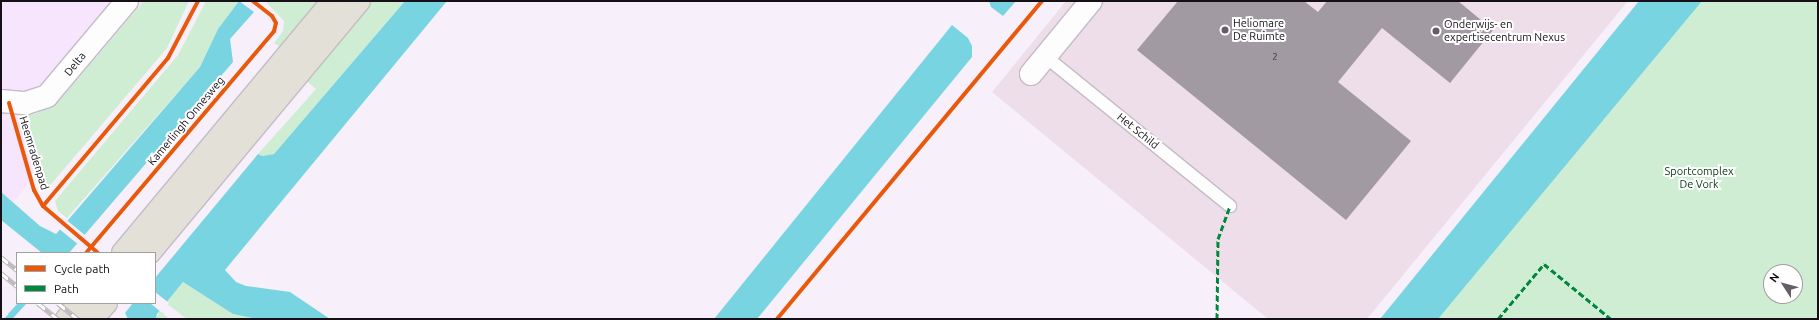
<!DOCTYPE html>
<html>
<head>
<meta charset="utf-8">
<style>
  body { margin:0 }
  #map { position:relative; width:1819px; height:320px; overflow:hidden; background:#f7f0fa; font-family:Ubuntu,sans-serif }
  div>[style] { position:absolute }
  .built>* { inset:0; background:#f6e5fc }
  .education>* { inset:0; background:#eedeea }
  .green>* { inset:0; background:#cfedd3 }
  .water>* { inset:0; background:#78d4e1 }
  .pier>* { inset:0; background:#f7f0fa }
  .stream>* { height:6px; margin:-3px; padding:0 3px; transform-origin:3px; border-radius:3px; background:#78d4e1 }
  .building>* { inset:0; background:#a19aa3 }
  .roads { filter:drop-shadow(1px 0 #c3bcc6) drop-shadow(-1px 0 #c3bcc6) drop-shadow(0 1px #c3bcc6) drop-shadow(0 -1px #c3bcc6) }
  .service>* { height:12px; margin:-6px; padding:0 6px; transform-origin:6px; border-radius:6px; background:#fefdfe }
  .minor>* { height:22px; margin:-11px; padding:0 11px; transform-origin:11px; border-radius:11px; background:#fefdfe }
  .primary>* { height:22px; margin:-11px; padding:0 11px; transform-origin:11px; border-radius:11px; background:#e3e1d7 }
  .rail>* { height:4.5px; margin-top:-2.25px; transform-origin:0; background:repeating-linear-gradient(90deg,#fff 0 9px,#bcbabd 0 18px); box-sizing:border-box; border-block:1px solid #bcbabd }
  .quiet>* { height:3px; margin-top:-1.5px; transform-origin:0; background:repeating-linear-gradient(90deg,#00873e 0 6px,transparent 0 9px) }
  .cycleway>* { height:4px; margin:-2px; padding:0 2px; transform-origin:2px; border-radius:2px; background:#e8590c }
  .dots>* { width:11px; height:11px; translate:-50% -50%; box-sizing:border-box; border:2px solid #fff; border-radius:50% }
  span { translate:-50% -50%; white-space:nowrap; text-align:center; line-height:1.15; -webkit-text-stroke:4px #fff; paint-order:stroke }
  .number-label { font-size:9px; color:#39323b }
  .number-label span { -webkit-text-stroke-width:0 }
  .poi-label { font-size:11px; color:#160f18 }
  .left { translate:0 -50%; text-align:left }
  .street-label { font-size:11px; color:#160f18 }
  .park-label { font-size:11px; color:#00350c }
  .frame { position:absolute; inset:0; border:2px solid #160f18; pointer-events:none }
  .legend { position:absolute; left:16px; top:252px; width:140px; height:52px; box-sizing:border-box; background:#fff; border:1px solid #a29fa3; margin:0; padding:5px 7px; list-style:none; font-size:12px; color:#160f18 }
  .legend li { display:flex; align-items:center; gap:8px; height:20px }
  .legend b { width:20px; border:1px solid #a29fa3 }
  .north { position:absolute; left:1763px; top:264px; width:40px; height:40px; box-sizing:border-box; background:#fff; border:1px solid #a29fa3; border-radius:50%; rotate:306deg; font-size:11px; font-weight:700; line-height:16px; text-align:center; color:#160f18 }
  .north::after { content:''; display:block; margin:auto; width:14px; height:18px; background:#655e67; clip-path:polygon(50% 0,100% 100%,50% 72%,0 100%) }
</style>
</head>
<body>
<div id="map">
  <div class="built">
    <i style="clip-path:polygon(1px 1px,185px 1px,9px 207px,1px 201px)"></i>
  </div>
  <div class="education">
    <i style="clip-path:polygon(1066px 1px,1628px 1px,1367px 319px,1268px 319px,992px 92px)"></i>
  </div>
  <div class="green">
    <i style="clip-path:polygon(144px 1px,189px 1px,167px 48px,47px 189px,43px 188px,20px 115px,35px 114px,59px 101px)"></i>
    <i style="clip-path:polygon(206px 1px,239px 1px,218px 29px,200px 67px,67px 218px,58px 211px,55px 201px,178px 55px)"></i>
    <i style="clip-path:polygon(265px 1px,321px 1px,282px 48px,274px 43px,283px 31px,284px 21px)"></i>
    <i style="clip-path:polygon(368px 1px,405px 1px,274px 154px,262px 156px,258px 154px,316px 89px,304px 79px)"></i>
    <i style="clip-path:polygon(evenodd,1691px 1px,1818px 1px,1818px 319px,1429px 319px,1691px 1px,1771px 272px,1795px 272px,1795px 296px,1771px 296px,1771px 272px)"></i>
    <i style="clip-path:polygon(183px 282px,233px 314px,257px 319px,187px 319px,166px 303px)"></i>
    <i style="clip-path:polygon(160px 310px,169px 319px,156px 319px)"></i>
  </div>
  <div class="water">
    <i style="clip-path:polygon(239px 1px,254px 12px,230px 39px,233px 62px,69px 253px,42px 253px,1px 220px,1px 192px,40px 226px,56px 234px,200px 67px,218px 29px)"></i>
    <i style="clip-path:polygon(405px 1px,447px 1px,225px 270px,236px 282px,246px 286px,290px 292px,330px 319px,257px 319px,233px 314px,183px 282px,157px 314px,156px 319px,128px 319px,125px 313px,133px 303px,155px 303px,155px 278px,258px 154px,262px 156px,274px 154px)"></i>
    <i style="clip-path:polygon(989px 1px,1016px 1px,1003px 16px,991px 7px)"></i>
    <i style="clip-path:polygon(1639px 1px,1702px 1px,1438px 319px,1380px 319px)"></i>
    <i style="clip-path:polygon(952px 25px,968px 38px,972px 46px,972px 57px,757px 319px,714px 319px)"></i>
    <i style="clip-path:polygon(18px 303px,26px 303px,13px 318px,8px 314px)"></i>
  </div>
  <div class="pier">
    <i style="clip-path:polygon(64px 218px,86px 236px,79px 245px,58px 228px)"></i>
    <i style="clip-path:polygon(155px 292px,169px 303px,161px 312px,150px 303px,155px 303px)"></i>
  </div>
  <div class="stream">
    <i style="left:8px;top:319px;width:22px;rotate:-47deg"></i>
  </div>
  <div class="building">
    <i style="clip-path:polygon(1178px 1px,1304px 1px,1318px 12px,1327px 1px,1458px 1px,1493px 30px,1450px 83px,1382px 28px,1338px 82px,1411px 141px,1346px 220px,1137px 50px)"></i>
  </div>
  <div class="roads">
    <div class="service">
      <i style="left:1046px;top:57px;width:237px;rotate:39deg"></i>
    </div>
    <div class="minor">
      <i style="left:1031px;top:74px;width:94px;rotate:-50.6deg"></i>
      <i style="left:1px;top:101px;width:25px;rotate:5deg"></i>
      <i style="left:26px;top:103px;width:22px;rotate:-18deg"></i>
      <i style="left:47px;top:96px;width:124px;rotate:-49.9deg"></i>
    </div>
    <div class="primary">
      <i style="left:123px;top:253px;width:328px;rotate:-50.2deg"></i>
      <i style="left:149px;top:253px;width:328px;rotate:-50.2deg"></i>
      <i style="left:67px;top:319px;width:21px;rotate:-51deg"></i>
      <i style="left:92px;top:319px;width:21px;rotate:-49deg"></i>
    </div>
  </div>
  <div class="rail">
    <i style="left:1px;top:257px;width:21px;rotate:39deg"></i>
    <i style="left:1px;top:273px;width:21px;rotate:39deg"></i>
    <i style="left:38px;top:303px;width:26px;rotate:39deg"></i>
    <i style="left:58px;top:303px;width:26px;rotate:39deg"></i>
  </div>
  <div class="quiet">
    <i style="left:1217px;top:319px;width:80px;rotate:-89.3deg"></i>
    <i style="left:1218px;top:239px;width:35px;rotate:-70deg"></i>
    <i style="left:1498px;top:319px;width:72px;rotate:-50.1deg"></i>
    <i style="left:1544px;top:264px;width:87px;rotate:39.4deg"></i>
  </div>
  <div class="cycleway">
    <i style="left:9px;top:103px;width:91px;rotate:74deg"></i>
    <i style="left:34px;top:190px;width:18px;rotate:61deg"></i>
    <i style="left:43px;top:206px;width:72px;rotate:40.5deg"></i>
    <i style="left:43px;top:206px;width:194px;rotate:-49.8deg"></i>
    <i style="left:168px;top:58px;width:64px;rotate:-62.2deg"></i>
    <i style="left:86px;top:253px;width:291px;rotate:-49.7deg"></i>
    <i style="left:274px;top:31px;width:8px;rotate:-76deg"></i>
    <i style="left:276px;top:23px;width:8px;rotate:-120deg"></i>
    <i style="left:272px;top:16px;width:24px;rotate:-142deg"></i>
    <i style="left:777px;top:319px;width:414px;rotate:-50.2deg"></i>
  </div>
  <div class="dots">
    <i style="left:1225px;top:30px;background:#655e67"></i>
    <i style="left:1436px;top:31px;background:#655e67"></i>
  </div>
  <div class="number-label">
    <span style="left:1275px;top:57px">2</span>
  </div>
  <div class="poi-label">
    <span class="left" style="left:1233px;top:30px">Heliomare<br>De Ruimte</span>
    <span class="left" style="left:1444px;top:31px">Onderwijs- en<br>expertisecentrum Nexus</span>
  </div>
  <div class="street-label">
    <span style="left:75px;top:64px;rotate:-51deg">Delta</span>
    <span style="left:186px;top:121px;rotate:-50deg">Kamerlingh Onnesweg</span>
    <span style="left:1138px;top:131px;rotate:39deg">Het Schild</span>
    <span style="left:34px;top:153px;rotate:73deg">Heemradenpad</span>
  </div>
  <div class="park-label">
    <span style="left:1699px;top:178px">Sportcomplex<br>De Vork</span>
  </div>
  <div class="frame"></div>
  <ul class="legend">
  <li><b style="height:5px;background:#e8590c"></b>Cycle path</li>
  <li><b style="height:5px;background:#00873e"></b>Path</li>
  </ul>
  <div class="north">N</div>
</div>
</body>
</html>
